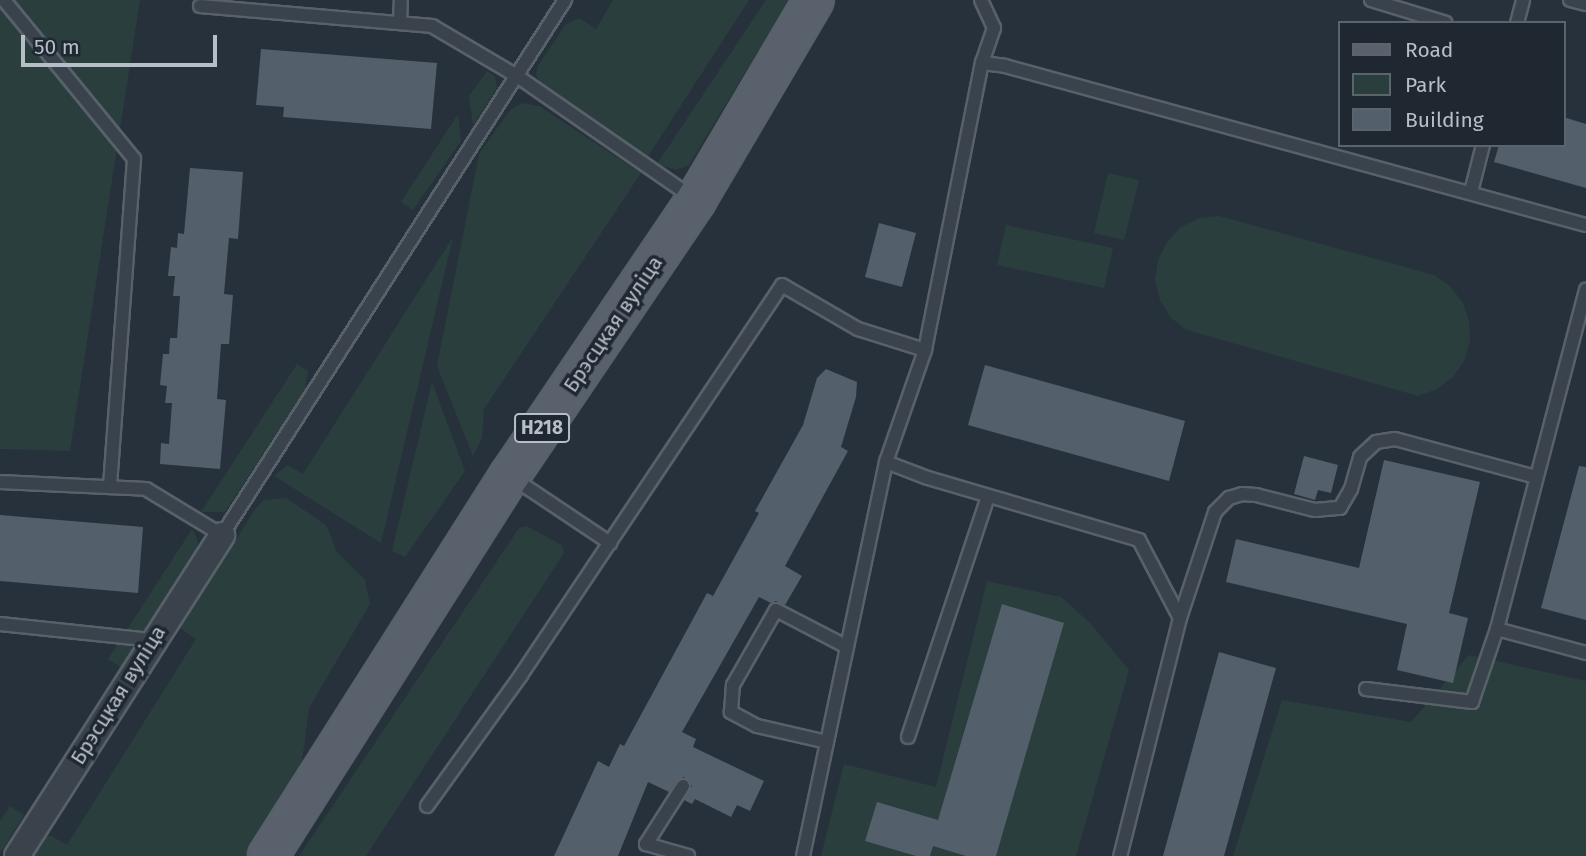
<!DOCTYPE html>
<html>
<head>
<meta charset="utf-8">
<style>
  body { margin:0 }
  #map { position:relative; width:1586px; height:856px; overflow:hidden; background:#27313c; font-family:"Fira Sans",sans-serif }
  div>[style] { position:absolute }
  .green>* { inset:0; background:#2a3e3e }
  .building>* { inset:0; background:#545f6c }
  .roads { filter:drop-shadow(2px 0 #58616a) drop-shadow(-2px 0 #58616a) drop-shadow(0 2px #58616a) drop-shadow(0 -2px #58616a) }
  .service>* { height:12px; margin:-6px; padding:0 6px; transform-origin:6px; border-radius:6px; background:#3a434c }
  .minor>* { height:24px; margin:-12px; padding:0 12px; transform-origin:12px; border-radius:12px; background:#3a434c }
  .primary>* { height:38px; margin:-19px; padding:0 19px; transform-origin:19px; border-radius:19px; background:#59626c }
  span { translate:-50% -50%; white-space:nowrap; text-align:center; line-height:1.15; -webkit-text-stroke:7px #1f2831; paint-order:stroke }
  .shield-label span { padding:2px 5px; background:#1f2831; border:2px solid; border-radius:5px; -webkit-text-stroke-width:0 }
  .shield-label { font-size:19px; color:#b6bec7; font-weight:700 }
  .street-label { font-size:21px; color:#b6bec7 }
  .legend { position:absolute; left:1338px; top:21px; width:228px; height:126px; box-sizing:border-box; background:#1f2831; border:2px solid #5b646d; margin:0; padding:9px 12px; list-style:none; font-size:21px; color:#b6bec7 }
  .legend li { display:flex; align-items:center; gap:14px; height:35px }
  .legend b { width:35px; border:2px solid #5b646d }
  .scale { position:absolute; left:21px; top:35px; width:196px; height:32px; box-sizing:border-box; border:4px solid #b6bec7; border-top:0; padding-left:9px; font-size:21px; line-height:24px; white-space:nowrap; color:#b6bec7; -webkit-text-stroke:5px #1f2831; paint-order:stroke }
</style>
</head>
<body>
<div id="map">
  <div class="green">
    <i style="clip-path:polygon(0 0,140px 0,70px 451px,0 449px)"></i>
    <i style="clip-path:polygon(613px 0,749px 0,647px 158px,540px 85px,536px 74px,538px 66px,565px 25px,579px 18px,596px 29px)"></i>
    <i style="clip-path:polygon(766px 0,789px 0,689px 165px,676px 170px,657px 164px)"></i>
    <i style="clip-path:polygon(487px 71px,495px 76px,497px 88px,473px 125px,469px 96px)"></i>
    <i style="clip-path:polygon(522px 103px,539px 106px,641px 173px,484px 409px,482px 438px,473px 456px,437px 366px,479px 154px,510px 110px)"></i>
    <i style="clip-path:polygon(458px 114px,461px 141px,413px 210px,401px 202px)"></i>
    <i style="clip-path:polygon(1108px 173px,1139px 180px,1124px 240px,1094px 233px)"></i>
    <i style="clip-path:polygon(1219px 216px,1434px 275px,1451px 287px,1463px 303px,1469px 321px,1470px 342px,1464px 361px,1453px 377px,1437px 389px,1418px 396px,1187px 330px,1171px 318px,1160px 300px,1155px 280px,1158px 260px,1167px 242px,1181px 227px,1199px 218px)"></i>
    <i style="clip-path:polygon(1006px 225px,1113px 248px,1104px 288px,997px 265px)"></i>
    <i style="clip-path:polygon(453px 237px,381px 543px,274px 476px,288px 465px,303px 474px)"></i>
    <i style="clip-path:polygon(297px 364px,308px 371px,305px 390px,225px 512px,201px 512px)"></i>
    <i style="clip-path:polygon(432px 382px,465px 471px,405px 557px,392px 551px)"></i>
    <i style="clip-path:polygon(286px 498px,326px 525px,337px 552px,365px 580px,370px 604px,309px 708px,300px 777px,249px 856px,34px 856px,35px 845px,50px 835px,67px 845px,196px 639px,180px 628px,256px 508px,264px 500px)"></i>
    <i style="clip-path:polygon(526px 526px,562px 545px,564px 553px,366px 856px,299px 856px,519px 528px)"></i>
    <i style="clip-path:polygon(192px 529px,198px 541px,197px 554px,122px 668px,108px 659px)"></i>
    <i style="clip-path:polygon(987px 581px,1061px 597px,1090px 623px,1129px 670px,1076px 856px,821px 856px,844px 764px,936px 787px)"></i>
    <i style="clip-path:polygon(1469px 655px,1586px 681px,1586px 856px,1233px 856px,1282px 700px,1411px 722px)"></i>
    <i style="clip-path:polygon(10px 806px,24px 815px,0 854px,0 821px)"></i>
  </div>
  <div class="building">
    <i style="clip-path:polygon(261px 49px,437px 63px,431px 129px,283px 117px,284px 107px,256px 105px)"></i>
    <i style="clip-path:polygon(1563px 117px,1586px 124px,1586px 188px,1494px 162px,1499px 145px,1563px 145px)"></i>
    <i style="clip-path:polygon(190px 168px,243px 172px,238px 239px,229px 238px,224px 294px,233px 295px,229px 344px,221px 344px,217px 399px,226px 400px,220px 469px,160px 464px,161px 443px,169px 444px,172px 403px,165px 403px,167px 386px,160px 385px,163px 354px,169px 354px,170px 338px,177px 338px,180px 296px,173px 296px,175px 276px,168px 276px,171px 247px,177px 248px,178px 233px,184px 234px)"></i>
    <i style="clip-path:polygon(879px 223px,916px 233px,902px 287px,865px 277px)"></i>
    <i style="clip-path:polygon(985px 365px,1185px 421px,1169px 481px,968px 425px)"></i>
    <i style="clip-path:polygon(826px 369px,857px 382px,856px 397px,841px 447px,848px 451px,785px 566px,802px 576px,785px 605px,776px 601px,771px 603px,759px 597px,682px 732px,696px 739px,693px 747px,764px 781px,750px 811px,737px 805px,731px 817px,695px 799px,692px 804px,684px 800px,692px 786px,684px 777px,676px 781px,669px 792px,648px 782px,618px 856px,554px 856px,598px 761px,609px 767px,620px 744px,624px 746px,707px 593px,713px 596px,759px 513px,755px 511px,803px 425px,817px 378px)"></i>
    <i style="clip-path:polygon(1304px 456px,1338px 465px,1331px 493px,1318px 490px,1315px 500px,1294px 494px)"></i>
    <i style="clip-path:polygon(1384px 460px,1480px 482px,1449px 613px,1468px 618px,1453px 683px,1397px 670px,1407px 624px,1226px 582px,1236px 539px,1359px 568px)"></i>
    <i style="clip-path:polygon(1579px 466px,1586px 467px,1586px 620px,1541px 608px)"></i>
    <i style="clip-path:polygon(0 515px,143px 527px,138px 593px,0 581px)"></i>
    <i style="clip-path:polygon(1002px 604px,1064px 623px,996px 856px,966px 856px,933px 846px,930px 856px,916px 856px,865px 841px,877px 802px,938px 820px)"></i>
    <i style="clip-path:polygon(1219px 652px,1276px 668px,1224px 856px,1163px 856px)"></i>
  </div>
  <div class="roads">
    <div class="service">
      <i style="left:4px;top:0;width:205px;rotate:50.7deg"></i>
      <i style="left:134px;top:159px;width:329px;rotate:94.2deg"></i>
      <i style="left:981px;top:0;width:31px;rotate:65deg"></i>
      <i style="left:994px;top:28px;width:37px;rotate:109deg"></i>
      <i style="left:982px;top:63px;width:23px;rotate:7deg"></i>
      <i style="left:1005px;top:66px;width:602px;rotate:15.31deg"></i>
      <i style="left:1371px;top:0;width:78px;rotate:17deg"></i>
      <i style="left:1570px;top:0;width:16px;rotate:14deg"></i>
      <i style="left:200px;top:6px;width:233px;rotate:4.9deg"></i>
      <i style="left:432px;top:26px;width:99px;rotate:30.5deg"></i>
      <i style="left:517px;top:76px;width:214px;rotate:34.7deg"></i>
      <i style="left:400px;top:23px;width:23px;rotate:-88deg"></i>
      <i style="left:1517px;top:23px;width:24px;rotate:-75deg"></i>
      <i style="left:1471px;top:192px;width:49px;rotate:-75.7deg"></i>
      <i style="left:886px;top:462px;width:45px;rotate:20.9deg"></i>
      <i style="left:928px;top:478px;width:220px;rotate:16.4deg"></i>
      <i style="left:1139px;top:540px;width:88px;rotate:62.3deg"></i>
      <i style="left:1180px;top:618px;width:245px;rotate:104.1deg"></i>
      <i style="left:513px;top:478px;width:117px;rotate:33.8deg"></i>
      <i style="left:0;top:482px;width:146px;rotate:2.7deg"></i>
      <i style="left:146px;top:489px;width:89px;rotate:31.2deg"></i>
      <i style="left:222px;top:535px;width:636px;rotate:-57.34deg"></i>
      <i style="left:1180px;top:618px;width:112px;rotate:-71.7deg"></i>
      <i style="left:1215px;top:512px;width:20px;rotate:-45deg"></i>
      <i style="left:1229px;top:498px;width:14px;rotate:-17deg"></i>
      <i style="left:1242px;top:494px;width:14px;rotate:4deg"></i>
      <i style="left:1256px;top:495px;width:61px;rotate:14.3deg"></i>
      <i style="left:1315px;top:510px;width:25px;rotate:-5deg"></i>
      <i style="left:1340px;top:508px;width:22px;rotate:-60deg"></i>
      <i style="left:1351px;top:489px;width:33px;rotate:-74deg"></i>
      <i style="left:1360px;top:457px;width:22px;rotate:-43deg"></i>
      <i style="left:1376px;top:442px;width:19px;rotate:-9deg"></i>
      <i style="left:1395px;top:439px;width:146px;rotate:15.1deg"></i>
      <i style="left:0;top:624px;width:154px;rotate:6deg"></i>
      <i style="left:1497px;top:629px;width:92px;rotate:15.1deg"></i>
      <i style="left:1366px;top:689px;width:107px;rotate:7deg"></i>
      <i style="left:1472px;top:702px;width:77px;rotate:-71.1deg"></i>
      <i style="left:1497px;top:629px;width:351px;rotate:-75.3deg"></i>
      <i style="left:908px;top:737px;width:254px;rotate:-71.6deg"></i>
      <i style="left:827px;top:742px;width:72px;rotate:-167.1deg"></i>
      <i style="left:757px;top:726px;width:30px;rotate:-152deg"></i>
      <i style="left:731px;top:712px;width:27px;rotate:-86deg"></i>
      <i style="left:733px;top:685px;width:86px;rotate:-60.2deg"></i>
      <i style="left:776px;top:610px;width:80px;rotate:27.5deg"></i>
      <i style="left:683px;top:786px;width:69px;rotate:122.5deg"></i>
      <i style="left:646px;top:844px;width:44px;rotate:15.9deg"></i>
      <i style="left:427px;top:806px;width:161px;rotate:-54.3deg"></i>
      <i style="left:521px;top:675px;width:469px;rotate:-56.2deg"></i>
      <i style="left:782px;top:285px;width:88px;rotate:30.1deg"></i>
      <i style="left:858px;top:329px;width:70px;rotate:17.4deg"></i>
      <i style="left:803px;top:856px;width:403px;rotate:-78.1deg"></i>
      <i style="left:886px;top:462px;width:119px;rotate:-70.8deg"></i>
      <i style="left:925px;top:350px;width:293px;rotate:-78.8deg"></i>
    </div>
    <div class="minor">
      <i style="left:17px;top:856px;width:381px;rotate:-57.4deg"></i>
    </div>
    <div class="primary">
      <i style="left:268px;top:856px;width:451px;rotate:-57.6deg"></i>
      <i style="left:510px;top:475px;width:332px;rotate:-55.9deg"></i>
      <i style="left:696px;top:200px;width:232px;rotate:-59.5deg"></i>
    </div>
  </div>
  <div class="shield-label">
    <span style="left:542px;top:428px">Н218</span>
  </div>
  <div class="street-label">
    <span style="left:613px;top:324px;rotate:-56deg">Брэсцкая вуліца</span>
    <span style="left:118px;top:695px;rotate:-58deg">Брэсцкая вуліца</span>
  </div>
  <ul class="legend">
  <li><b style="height:9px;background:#59626c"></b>Road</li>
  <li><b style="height:19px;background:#2a3e3e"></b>Park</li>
  <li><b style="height:19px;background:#545f6c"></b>Building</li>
  </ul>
  <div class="scale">50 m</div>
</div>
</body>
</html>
